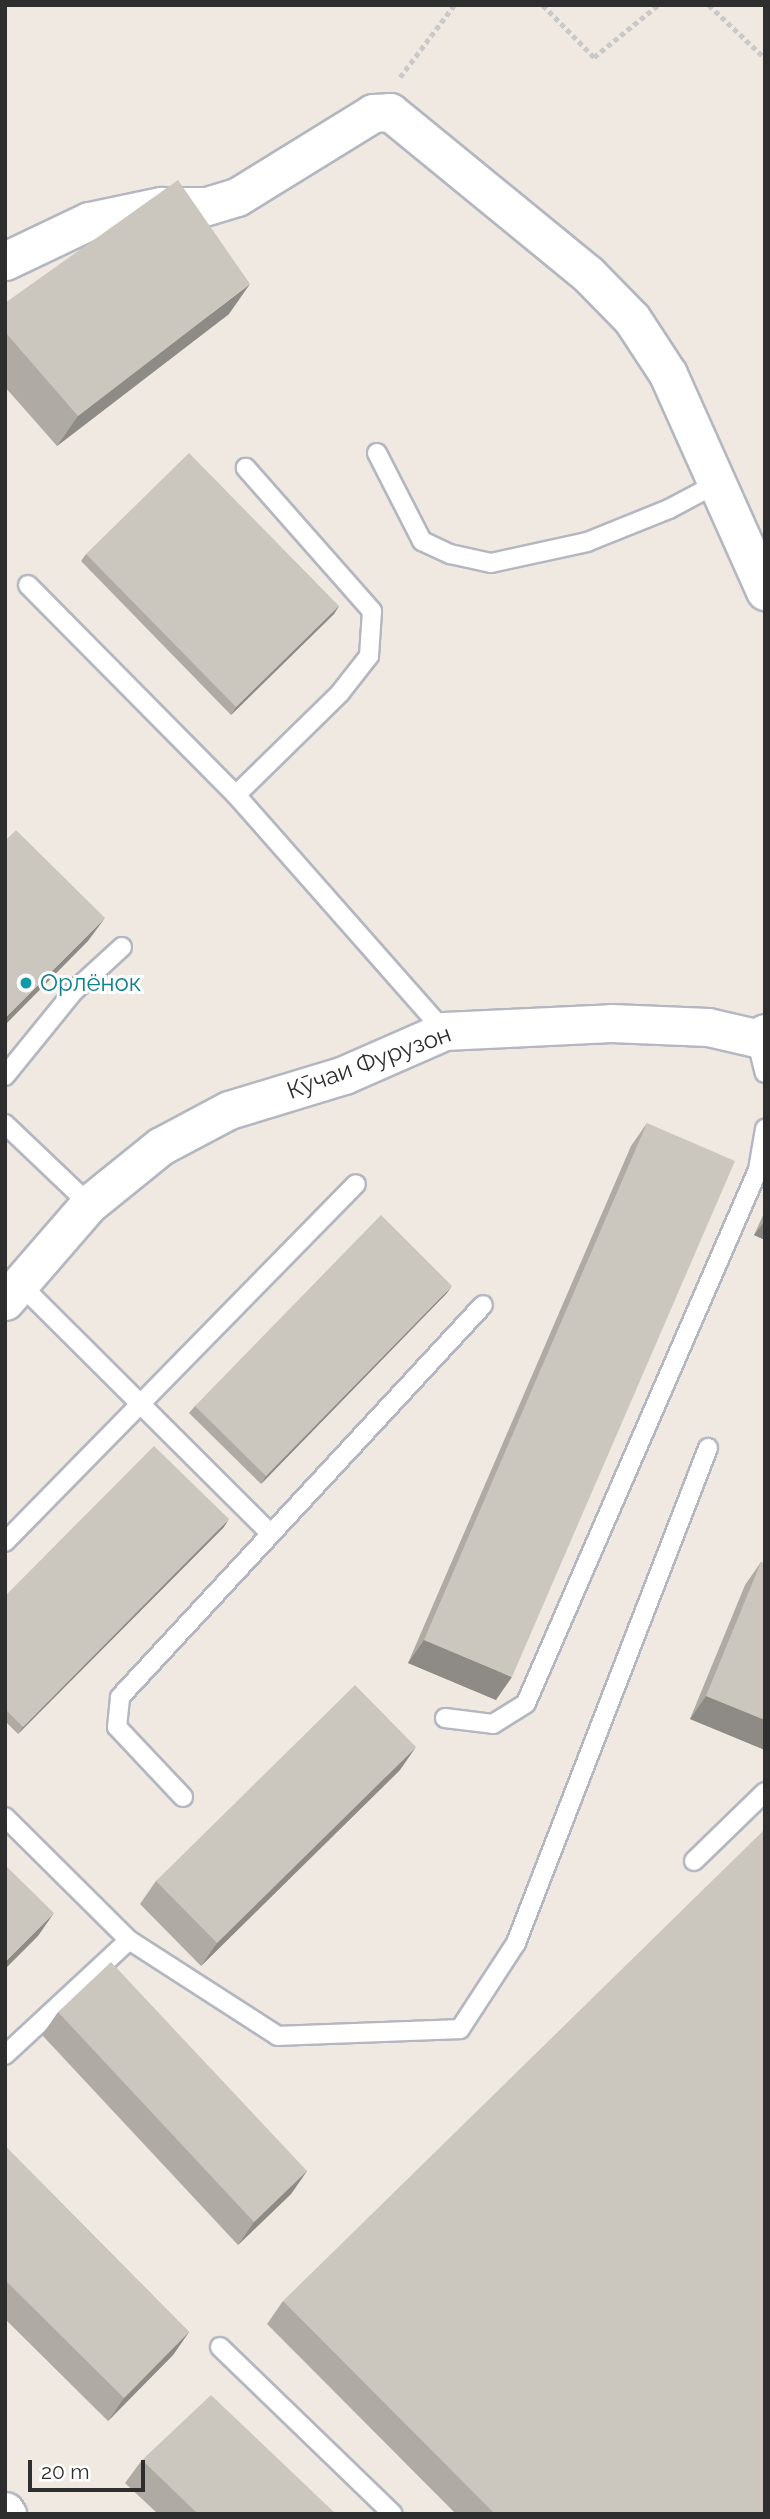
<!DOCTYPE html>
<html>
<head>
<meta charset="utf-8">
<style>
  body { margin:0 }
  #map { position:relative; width:770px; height:2519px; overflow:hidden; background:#efe9e1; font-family:Raleway,sans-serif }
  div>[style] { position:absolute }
  .path>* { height:4.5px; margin-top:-2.25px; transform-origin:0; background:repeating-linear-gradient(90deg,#c9c9c9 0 5px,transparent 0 8.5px) }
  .roads { filter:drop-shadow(2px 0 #b4b7c1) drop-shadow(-2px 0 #b4b7c1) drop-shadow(0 2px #b4b7c1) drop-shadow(0 -2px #b4b7c1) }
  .service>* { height:18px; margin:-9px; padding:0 9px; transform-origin:9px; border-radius:9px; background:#fff }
  .minor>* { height:37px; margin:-18.5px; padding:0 18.5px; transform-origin:18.5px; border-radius:18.5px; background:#fff }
  .wall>* { inset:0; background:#afaba4 }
  .shaded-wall>* { inset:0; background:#8e8b86 }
  .building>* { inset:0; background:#cbc7bf }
  .dots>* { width:19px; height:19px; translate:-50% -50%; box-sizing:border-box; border:4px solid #fff; border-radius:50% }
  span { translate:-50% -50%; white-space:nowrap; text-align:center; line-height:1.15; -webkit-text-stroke:6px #fff; paint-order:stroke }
  .culture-label { font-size:24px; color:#0d838f }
  .left { translate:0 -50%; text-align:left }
  .street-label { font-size:24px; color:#2e2e2e }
  .frame { position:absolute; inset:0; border:7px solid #2e2e2e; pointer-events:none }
  .scale { position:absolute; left:28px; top:2460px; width:117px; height:32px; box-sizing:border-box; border:4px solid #2e2e2e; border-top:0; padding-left:9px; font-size:21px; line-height:24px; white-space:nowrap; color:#2e2e2e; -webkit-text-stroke:5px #fff; paint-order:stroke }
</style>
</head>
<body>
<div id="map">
  <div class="path">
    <i style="left:543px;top:5px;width:73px;rotate:45.6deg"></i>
    <i style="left:594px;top:57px;width:82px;rotate:-39.1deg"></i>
    <i style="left:709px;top:5px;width:77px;rotate:43.4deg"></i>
    <i style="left:400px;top:77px;width:90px;rotate:-53.1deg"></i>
  </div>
  <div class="roads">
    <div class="service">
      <i style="left:377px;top:453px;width:99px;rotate:62.9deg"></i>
      <i style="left:422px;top:541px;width:31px;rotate:25deg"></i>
      <i style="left:450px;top:554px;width:42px;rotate:12.4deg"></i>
      <i style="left:491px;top:563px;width:98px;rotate:-12.3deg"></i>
      <i style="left:587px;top:542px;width:88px;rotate:-21.9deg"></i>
      <i style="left:669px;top:509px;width:53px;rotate:-28deg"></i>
      <i style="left:28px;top:585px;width:296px;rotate:45.3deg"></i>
      <i style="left:236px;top:795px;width:315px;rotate:48.6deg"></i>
      <i style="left:236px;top:795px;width:146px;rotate:-44.4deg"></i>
      <i style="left:340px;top:693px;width:47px;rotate:-51.9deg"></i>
      <i style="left:369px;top:656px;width:45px;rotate:-86.2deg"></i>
      <i style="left:372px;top:611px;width:191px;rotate:-131.4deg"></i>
      <i style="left:756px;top:1038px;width:36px;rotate:76deg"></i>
      <i style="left:5px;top:1076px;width:109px;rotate:-50.9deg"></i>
      <i style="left:74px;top:991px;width:65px;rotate:-42.5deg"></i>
      <i style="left:5px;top:1124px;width:116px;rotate:43.6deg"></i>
      <i style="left:20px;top:1284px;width:354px;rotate:44.9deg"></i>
      <i style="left:5px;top:1542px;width:501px;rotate:-45.57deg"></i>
      <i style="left:445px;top:1718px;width:48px;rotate:7.1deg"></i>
      <i style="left:493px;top:1724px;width:39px;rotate:-32deg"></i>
      <i style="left:526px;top:1703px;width:581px;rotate:-66.48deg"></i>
      <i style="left:758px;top:1170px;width:42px;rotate:-80.3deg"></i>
      <i style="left:183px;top:1797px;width:96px;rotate:-133.3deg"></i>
      <i style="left:117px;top:1727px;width:30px;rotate:-84deg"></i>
      <i style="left:120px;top:1697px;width:534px;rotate:-47.2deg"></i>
      <i style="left:5px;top:1817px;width:175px;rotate:44.8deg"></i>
      <i style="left:129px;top:1940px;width:177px;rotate:32.8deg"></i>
      <i style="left:278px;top:2036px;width:182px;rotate:-2.2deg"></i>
      <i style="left:460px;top:2029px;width:103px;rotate:-56.9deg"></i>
      <i style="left:516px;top:1943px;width:531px;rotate:-68.8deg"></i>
      <i style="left:694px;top:1861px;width:99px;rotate:-44.2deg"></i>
      <i style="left:5px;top:2055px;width:169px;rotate:-42.8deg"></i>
      <i style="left:220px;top:2347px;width:240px;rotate:44deg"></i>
    </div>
    <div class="minor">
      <i style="left:5px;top:261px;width:93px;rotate:-25.5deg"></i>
      <i style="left:89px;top:221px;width:74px;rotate:-11.8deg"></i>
      <i style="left:161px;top:206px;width:46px"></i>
      <i style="left:207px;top:206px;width:31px;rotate:-17deg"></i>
      <i style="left:237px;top:197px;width:160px;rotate:-31.7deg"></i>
      <i style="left:373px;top:113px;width:17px;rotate:-3deg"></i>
      <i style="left:390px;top:112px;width:254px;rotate:39.3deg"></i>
      <i style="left:587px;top:273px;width:64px;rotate:45.6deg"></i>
      <i style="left:632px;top:319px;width:66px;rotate:56.8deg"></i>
      <i style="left:668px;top:374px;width:238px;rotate:65.9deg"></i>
      <i style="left:5px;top:1301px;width:128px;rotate:-49.1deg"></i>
      <i style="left:89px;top:1204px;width:92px;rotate:-38.9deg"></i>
      <i style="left:161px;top:1146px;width:77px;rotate:-27.9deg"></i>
      <i style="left:229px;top:1110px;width:120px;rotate:-16.9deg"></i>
      <i style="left:344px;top:1075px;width:109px;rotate:-23.7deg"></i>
      <i style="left:444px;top:1031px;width:167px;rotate:-2.7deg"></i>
      <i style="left:611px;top:1023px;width:97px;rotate:2.4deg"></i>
      <i style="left:708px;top:1027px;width:49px;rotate:12.9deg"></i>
      <i style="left:756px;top:1038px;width:10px;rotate:-29deg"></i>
      <i style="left:5px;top:2511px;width:4px;rotate:56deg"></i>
    </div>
  </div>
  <div class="wall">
    <i style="clip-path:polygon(5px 303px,229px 314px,57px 446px,5px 387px)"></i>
    <i style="clip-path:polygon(86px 554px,339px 606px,334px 614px,231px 715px,81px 561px)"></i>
    <i style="clip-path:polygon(647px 1123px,496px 1700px,408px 1663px,631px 1146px)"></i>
    <i style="clip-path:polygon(765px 1211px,765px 1240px,754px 1235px)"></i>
    <i style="clip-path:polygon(447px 1293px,261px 1484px,189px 1413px,195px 1406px)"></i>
    <i style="clip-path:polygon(224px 1527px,18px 1734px,5px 1721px,5px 1596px)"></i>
    <i style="clip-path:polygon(761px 1562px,765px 1563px,765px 1750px,690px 1719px,745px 1585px)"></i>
    <i style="clip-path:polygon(400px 1770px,201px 1966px,140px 1904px,156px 1881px)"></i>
    <i style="clip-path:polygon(58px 2012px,307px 2171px,291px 2194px,238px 2245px,42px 2035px)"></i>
    <i style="clip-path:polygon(5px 2146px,189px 2332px,173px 2355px,108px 2421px,5px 2319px)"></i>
    <i style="clip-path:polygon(283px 2301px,765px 2514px,456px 2514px,267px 2324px)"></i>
    <i style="clip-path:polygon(142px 2460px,336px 2514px,158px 2514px,125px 2483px)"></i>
  </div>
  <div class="shaded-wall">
    <i style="clip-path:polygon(250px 284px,229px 314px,57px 446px,78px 416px)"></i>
    <i style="clip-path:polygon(339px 606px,334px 614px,231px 715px,236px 707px)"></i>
    <i style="clip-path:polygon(105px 918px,88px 941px,5px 1025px,5px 1018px)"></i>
    <i style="clip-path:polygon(765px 1221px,765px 1240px,754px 1235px)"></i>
    <i style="clip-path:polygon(452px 1286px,447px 1293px,261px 1484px,266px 1476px)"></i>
    <i style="clip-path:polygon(229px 1519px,224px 1527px,18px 1734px,23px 1727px)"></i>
    <i style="clip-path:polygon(424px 1640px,512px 1677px,496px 1700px,408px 1663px)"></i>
    <i style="clip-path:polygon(706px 1696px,765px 1720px,765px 1750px,690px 1719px)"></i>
    <i style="clip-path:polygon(416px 1747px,400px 1770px,201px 1966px,217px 1943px)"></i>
    <i style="clip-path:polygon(54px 1913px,38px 1936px,5px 1969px,5px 1962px)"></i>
    <i style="clip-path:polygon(307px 2171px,291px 2194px,238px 2245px,254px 2222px)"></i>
    <i style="clip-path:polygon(189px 2332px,173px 2355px,108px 2421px,124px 2398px)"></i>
  </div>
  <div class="building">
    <i style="clip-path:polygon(178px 180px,250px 284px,78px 416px,5px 332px,5px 303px)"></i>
    <i style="clip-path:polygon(189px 453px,339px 606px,236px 707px,86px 554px)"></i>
    <i style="clip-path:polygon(16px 830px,105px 918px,5px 1018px,5px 841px)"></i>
    <i style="clip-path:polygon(647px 1123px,735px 1161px,512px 1677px,424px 1640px)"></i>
    <i style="clip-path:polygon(381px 1215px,452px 1286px,266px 1476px,195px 1406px)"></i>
    <i style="clip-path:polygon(154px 1446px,229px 1519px,23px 1727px,5px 1709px,5px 1596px)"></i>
    <i style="clip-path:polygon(761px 1562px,765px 1563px,765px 1720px,706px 1696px)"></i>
    <i style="clip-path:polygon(355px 1685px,416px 1747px,217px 1943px,156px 1881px)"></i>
    <i style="clip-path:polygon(765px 1829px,765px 2514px,495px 2514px,283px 2301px)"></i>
    <i style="clip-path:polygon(5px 1865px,54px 1913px,5px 1962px)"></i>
    <i style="clip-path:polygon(111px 1962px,307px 2171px,254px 2222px,58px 2012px)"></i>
    <i style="clip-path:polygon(5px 2146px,189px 2332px,124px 2398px,5px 2280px)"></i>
    <i style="clip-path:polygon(211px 2395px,336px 2514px,198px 2514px,142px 2460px)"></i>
  </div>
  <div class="dots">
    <i style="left:26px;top:983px;background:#0f9aa8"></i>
  </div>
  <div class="culture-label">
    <span class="left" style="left:40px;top:983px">Орлёнок</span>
  </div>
  <div class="street-label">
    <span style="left:369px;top:1062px;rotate:-20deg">Кӯчаи Фурузон</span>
  </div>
  <div class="frame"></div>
  <div class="scale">20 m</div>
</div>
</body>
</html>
